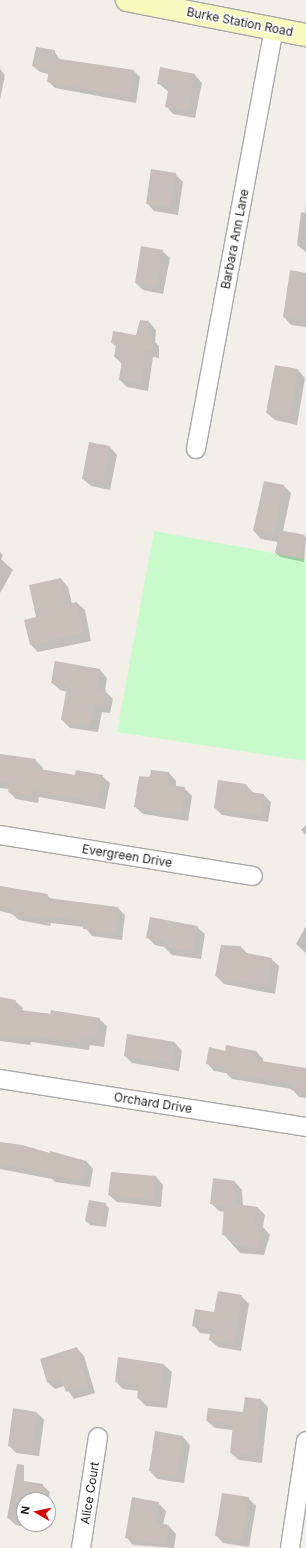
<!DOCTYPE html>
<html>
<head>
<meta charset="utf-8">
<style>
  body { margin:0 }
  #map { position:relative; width:306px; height:1548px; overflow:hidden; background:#f2efe9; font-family:Inter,sans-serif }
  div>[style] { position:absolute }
  .park>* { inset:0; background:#c8facc }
  .shadow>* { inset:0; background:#0003 }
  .building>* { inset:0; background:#c7bfb8 }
  .roads { filter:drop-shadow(1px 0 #a9a9a9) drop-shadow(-1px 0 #a9a9a9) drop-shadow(0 1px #a9a9a9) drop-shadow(0 -1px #a9a9a9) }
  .street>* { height:18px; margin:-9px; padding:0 9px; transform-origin:9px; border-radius:9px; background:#fff }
  .secondary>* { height:22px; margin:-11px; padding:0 11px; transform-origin:11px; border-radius:11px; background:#f7fabf }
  span { translate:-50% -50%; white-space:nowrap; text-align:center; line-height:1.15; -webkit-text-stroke:3px #fff; paint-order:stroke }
  .street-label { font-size:12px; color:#222 }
  .north { position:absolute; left:16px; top:1492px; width:40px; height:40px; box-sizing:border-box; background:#fff; border:1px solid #a7a7a7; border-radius:50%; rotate:279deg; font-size:11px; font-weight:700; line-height:16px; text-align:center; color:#222 }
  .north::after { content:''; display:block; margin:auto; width:14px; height:18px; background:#d40000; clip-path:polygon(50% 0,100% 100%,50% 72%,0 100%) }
</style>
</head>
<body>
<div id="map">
  <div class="park">
    <i style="clip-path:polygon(154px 531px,306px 559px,306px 761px,117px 732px)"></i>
  </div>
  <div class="shadow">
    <i style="clip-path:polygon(54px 51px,60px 60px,134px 71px,140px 77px,136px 103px,55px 88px,48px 81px,49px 74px,40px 72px,33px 66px)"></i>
    <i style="clip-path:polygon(0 69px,5px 75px,0 100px)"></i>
    <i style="clip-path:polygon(161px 69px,195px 75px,202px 83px,195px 118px,173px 114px,166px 106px,169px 92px,158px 83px)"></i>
    <i style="clip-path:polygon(175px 174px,183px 182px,178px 215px,154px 211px,147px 203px)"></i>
    <i style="clip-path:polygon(306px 205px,306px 252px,297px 245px,301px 212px,305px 213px)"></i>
    <i style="clip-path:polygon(162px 251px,170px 258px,163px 294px,143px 290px,136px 283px)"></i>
    <i style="clip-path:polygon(291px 271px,306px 274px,306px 327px,291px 325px,284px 317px)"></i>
    <i style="clip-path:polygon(149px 322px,156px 330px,155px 342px,159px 346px,159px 358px,153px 357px,148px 391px,127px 387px,120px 380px,122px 364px,115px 357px,117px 347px,112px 343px,137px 336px)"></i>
    <i style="clip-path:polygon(276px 366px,298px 370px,305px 378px,297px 425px,275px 420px,267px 413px)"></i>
    <i style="clip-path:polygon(110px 447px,117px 455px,110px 490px,91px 486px,83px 479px)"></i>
    <i style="clip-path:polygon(284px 486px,291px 493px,283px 531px,306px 537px,304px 562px,280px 557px,276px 553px,278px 542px,261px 539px,254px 531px)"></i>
    <i style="clip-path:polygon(0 552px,3px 555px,1px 559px,13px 570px,0 593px)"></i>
    <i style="clip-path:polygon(61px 579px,68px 587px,72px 604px,77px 603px,85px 610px,91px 641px,38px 652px,31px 645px,37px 618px)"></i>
    <i style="clip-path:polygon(100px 670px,107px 678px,105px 691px,113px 699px,110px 713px,102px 712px,98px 732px,70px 728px,62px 720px,67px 692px,60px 690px,52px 683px)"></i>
    <i style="clip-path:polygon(0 755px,35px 760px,43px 768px,42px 771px,76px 776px,102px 776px,110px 783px,105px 809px,39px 797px,38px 803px,16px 799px,9px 792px,9px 789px,0 788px)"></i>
    <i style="clip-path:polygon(152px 771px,169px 773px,176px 781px,176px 787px,184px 788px,192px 796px,188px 821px,143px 814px,135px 807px)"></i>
    <i style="clip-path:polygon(219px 781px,246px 785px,254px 793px,264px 795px,271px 802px,268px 822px,222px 815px,215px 808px)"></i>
    <i style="clip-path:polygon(306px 825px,306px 835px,301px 830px)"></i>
    <i style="clip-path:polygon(0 887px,47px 895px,52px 900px,118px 908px,125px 915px,122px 940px,92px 936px,85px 927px,51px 923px,50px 926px,19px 920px,12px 914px,0 911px)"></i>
    <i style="clip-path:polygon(306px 926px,306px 953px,296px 944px)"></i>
    <i style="clip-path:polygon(197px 927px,205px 934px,201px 959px,172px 955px,164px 947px,155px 945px,147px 937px)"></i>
    <i style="clip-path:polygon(241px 947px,249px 955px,271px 959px,279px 966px,275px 994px,224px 984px,216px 976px)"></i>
    <i style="clip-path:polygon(0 998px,15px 1001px,23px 1008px,22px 1011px,99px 1019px,107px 1026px,104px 1047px,90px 1045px,89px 1050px,31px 1042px,30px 1045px,0 1041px)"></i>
    <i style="clip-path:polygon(128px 1036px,175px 1043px,182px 1051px,179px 1071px,132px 1063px,125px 1056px)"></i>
    <i style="clip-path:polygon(256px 1051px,263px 1059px,263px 1062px,306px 1069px,306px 1098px,299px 1097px,292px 1089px,232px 1079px,226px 1073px,214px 1071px,207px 1063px,226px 1052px)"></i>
    <i style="clip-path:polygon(0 1143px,86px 1161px,93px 1169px,90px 1187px,55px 1182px,52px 1179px,0 1169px)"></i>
    <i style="clip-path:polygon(156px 1177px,163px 1185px,161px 1207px,117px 1202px,109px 1195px)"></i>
    <i style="clip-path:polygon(235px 1182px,242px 1190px,243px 1206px,258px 1208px,265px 1215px,263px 1227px,270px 1235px,264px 1255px,240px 1253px,223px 1234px,225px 1212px,219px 1211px,211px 1203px)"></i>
    <i style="clip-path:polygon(105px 1204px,109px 1208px,106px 1227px,90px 1225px,86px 1221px)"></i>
    <i style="clip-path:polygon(241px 1296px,249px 1304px,241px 1351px,218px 1347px,210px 1340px,211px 1334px,200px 1333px,193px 1325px)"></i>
    <i style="clip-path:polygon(77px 1348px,84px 1356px,95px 1393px,74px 1399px,65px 1386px,55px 1389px,47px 1382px,41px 1359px)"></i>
    <i style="clip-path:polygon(119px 1358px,164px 1365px,172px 1372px,167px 1408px,146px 1406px,138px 1398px,139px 1391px,123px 1389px,116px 1382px)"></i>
    <i style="clip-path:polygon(261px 1400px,268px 1407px,262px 1463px,239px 1460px,231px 1453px,234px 1430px,215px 1428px,207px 1421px,244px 1413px)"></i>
    <i style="clip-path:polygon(36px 1412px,44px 1420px,39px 1456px,16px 1453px,9px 1446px)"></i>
    <i style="clip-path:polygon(156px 1433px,183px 1437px,190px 1445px,184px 1483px,157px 1479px,150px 1471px)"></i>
    <i style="clip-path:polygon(15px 1480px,42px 1485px,50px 1492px,48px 1502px,48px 1500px,24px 1500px,24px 1524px,39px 1524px,38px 1529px,16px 1525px,8px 1518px)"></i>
    <i style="clip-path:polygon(248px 1498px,256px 1506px,249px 1547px,223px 1543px,216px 1535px)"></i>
    <i style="clip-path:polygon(158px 1503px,166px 1511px,163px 1525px,169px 1526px,176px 1534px,174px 1548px,133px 1545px,126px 1537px)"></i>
  </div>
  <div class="building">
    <i style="clip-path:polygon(36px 47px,55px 50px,54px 58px,134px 70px,130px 97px,47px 82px,49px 69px,32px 66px)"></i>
    <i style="clip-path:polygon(160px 67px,195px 74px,188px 111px,165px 107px,169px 86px,157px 84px)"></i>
    <i style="clip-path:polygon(151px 169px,176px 173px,170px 208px,146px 204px)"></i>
    <i style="clip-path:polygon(141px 246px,163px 250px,156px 287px,135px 283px)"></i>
    <i style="clip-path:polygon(290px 270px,306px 273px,304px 321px,283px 317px)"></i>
    <i style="clip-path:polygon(140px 320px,149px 321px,147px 337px,152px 337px,152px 351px,145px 350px,141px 384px,119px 380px,122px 360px,114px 357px,116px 345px,124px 346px,111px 343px,113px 331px,136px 335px)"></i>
    <i style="clip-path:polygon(275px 365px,298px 369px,289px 418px,266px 413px)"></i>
    <i style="clip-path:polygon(89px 442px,110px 446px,103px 483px,82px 479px)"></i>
    <i style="clip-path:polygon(264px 481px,284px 485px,273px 536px,253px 531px)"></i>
    <i style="clip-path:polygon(280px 530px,305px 535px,301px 558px,275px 553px)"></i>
    <i style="clip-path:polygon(61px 578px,67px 604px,77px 602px,84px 633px,30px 645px,24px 620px,36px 617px,29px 585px)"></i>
    <i style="clip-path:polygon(55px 661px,100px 669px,97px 689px,106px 690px,103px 706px,94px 705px,90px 726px,61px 720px,67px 686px,51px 683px)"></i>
    <i style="clip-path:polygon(0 754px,36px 759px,34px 768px,75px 775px,76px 770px,103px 775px,98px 802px,31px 790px,31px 796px,8px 792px,9px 783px,0 782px)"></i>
    <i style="clip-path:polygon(151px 770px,169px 772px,168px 785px,185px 787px,181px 814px,134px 807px,139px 776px,150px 777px)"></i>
    <i style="clip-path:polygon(218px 780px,246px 784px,245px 791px,264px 794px,261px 815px,214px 808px)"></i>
    <i style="clip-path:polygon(0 886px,48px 894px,47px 898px,118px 907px,115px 933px,83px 929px,84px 921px,44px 916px,43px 919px,11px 913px,12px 908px,0 906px)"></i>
    <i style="clip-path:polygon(150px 917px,198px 926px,193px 952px,164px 947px,165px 941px,146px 938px)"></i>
    <i style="clip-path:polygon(221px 945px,241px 946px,242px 952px,272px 958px,268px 987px,215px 976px)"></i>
    <i style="clip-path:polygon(0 997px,16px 1000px,14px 1009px,50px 1014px,51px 1010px,100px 1018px,96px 1040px,83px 1038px,82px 1043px,24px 1035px,23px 1038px,0 1035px)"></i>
    <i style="clip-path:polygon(127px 1034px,175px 1042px,172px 1064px,124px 1056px)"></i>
    <i style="clip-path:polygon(226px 1045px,256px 1051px,255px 1060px,306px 1068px,306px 1092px,291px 1090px,292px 1084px,224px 1072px,225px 1067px,206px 1064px,209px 1047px,225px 1051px)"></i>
    <i style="clip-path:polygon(0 1142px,22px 1145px,50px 1153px,50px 1151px,86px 1161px,83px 1180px,46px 1175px,46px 1173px,0 1164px)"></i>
    <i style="clip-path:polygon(111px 1172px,156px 1176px,154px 1200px,108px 1195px)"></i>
    <i style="clip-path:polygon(213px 1178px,235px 1181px,236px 1204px,258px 1207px,254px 1225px,263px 1226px,257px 1248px,232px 1245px,233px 1237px,222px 1235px,224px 1206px,210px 1204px)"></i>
    <i style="clip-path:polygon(89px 1200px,106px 1203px,102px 1224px,85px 1221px)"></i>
    <i style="clip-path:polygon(218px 1291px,242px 1295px,234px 1344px,209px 1340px,211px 1329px,192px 1326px,195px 1309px,214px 1312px)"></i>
    <i style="clip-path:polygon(77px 1347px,88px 1385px,66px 1392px,61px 1378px,47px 1382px,40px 1359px)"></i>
    <i style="clip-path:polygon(118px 1357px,164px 1364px,159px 1402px,137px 1398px,139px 1385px,115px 1382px)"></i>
    <i style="clip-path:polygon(245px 1397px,261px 1399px,255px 1456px,230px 1453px,233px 1424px,206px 1421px,208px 1408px,243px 1412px)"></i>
    <i style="clip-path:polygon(13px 1408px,37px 1412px,32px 1449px,8px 1446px)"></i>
    <i style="clip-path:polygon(155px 1431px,183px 1436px,176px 1476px,149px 1471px)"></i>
    <i style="clip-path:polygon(17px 1464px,24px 1465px,24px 1481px,43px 1484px,40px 1500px,24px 1500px,24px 1521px,7px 1518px)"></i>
    <i style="clip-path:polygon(222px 1493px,249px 1497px,242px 1540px,215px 1536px)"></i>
    <i style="clip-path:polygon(132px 1497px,159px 1502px,155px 1522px,169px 1525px,165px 1545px,125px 1538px)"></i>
  </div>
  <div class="roads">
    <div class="street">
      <i style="left:196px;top:449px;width:426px;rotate:-79.5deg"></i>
      <i style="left:0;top:835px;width:256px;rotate:9.2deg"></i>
      <i style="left:0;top:1079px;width:310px;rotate:8.9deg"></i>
      <i style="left:81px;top:1548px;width:112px;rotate:-81.3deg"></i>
      <i style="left:290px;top:1548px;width:108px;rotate:-81.5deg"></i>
    </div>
    <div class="secondary">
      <i style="left:127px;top:0;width:182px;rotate:11.1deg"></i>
    </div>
  </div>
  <div class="street-label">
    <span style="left:240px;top:22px;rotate:11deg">Burke Station Road</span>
    <span style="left:235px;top:239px;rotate:-79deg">Barbara Ann Lane</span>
    <span style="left:127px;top:856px;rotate:9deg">Evergreen Drive</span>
    <span style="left:153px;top:1103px;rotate:9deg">Orchard Drive</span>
    <span style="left:90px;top:1493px;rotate:-81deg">Alice Court</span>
  </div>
  <div class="north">N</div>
</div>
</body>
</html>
